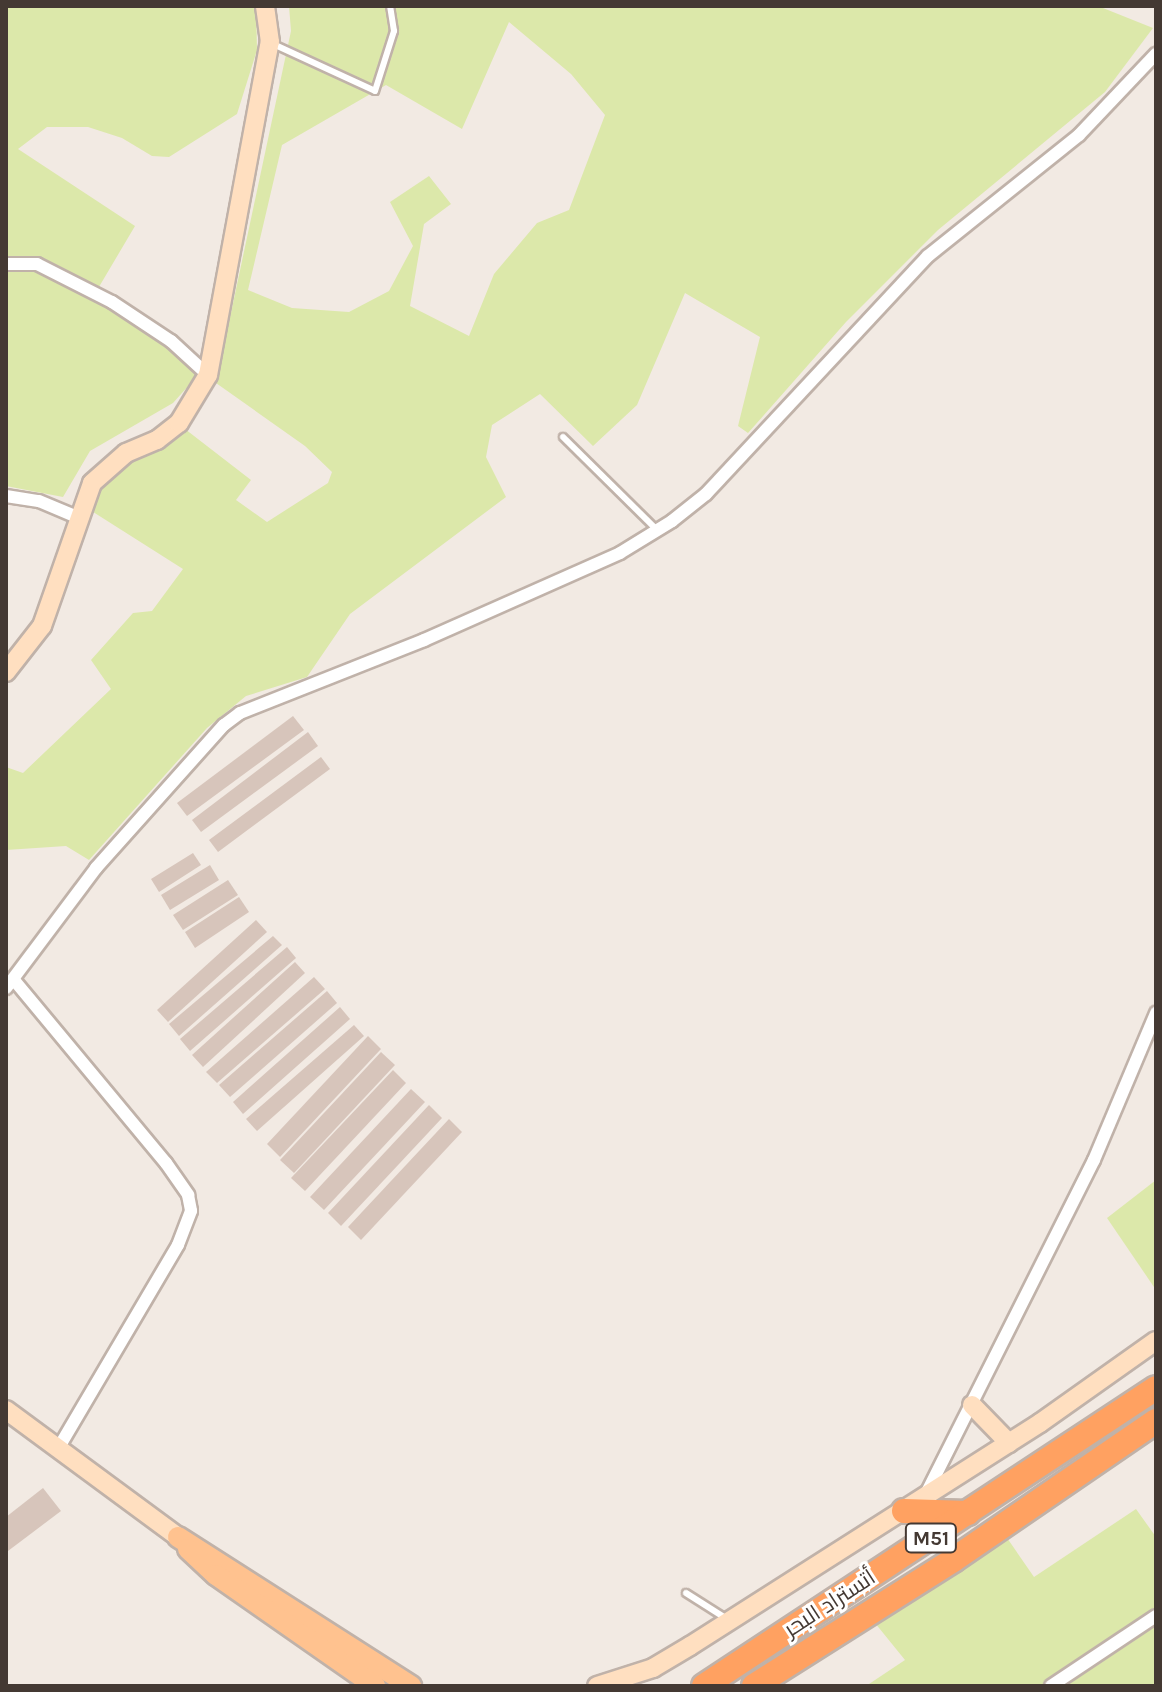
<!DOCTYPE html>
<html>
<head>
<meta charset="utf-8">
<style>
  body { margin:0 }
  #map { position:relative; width:1162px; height:1692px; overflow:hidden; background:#f2eae3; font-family:Karla,Cairo,sans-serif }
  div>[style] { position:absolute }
  .green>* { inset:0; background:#dce8aa }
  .building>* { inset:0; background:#d7c5bb }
  .roads { filter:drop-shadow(2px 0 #c0b2a9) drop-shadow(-2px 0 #c0b2a9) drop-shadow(0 2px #c0b2a9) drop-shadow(0 -2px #c0b2a9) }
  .lane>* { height:6px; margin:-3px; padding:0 3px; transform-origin:3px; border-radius:3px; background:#fff }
  .street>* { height:12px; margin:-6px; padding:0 6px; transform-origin:6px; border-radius:6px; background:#fff }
  .secondary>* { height:18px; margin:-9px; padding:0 9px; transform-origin:9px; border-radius:9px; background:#ffdfc0 }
  .primary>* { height:20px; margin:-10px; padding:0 10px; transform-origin:10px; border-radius:10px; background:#ffc28f }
  .highway>* { height:24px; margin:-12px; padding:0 12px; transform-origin:12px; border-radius:12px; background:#ffa161 }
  span { translate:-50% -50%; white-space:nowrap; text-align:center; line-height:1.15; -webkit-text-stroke:6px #fff; paint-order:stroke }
  .shield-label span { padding:2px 6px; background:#fff; border:2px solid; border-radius:6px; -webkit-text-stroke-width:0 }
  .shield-label { font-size:20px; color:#443933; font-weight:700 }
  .street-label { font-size:22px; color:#443933 }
  .frame { position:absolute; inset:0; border:8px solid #443933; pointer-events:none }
</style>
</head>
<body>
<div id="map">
  <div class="green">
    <i style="clip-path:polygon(6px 6px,256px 6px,257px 50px,237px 114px,169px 157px,152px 156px,122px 138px,88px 127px,47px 127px,18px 149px,135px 226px,93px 297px,171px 346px,199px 374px,173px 403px,90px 451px,63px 497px,6px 486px)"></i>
    <i style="clip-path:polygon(evenodd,289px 6px,1098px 6px,1153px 28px,1105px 92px,938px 230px,846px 322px,748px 433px,738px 426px,760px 337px,685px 293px,637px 405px,593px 446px,540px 394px,492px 425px,486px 457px,506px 497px,350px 614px,307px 677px,246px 696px,207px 728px,89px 860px,66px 846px,6px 850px,6px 767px,23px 773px,111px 689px,91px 660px,133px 613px,152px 611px,183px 569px,90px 510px,96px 491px,118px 465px,185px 429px,251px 480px,236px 500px,267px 522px,328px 483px,332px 472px,305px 446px,216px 383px,291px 31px,289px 6px,509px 22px,571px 74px,605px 115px,569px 210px,537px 223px,494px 274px,469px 336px,410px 306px,424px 224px,451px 204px,429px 176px,390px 202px,413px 246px,389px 291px,349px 312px,292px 308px,248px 290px,282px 145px,386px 85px,462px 129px,509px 22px)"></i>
    <i style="clip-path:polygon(1156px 1180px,1156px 1290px,1107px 1218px)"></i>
    <i style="clip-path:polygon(1136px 1509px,1156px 1537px,1156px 1614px,1043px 1686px,866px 1686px,905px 1660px,875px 1623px,1005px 1535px,1034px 1577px)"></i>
    <i style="clip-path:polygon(1156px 1625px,1156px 1686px,1059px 1686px,1086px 1669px)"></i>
  </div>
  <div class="building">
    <i style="clip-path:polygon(293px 716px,304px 730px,187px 816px,177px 803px)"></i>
    <i style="clip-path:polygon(308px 732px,318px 746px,201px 832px,192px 820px)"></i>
    <i style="clip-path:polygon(321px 757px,330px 769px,218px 852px,209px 840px)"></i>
    <i style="clip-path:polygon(193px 853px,201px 865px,159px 892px,151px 879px)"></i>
    <i style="clip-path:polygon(210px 865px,219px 880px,170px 910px,161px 895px)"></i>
    <i style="clip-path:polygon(228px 880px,238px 895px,183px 930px,173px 915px)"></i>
    <i style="clip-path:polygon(239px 897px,249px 912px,195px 948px,185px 932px)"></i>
    <i style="clip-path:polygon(256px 920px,267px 932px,168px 1022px,157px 1010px)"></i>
    <i style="clip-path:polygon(273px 936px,282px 945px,179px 1036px,169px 1024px)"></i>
    <i style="clip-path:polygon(287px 947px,296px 958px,190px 1051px,180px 1039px)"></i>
    <i style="clip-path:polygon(295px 962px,305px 973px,203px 1067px,192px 1055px)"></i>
    <i style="clip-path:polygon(314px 977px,325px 989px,217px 1083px,206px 1072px)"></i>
    <i style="clip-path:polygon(327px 991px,337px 1003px,230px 1097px,219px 1085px)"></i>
    <i style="clip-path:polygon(340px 1007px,350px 1019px,243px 1114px,233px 1102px)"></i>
    <i style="clip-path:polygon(354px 1025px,364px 1036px,257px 1131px,246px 1119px)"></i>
    <i style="clip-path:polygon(368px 1036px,381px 1049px,280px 1157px,267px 1144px)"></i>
    <i style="clip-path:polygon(381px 1052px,395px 1065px,294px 1173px,280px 1160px)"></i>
    <i style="clip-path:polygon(393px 1070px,406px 1083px,305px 1191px,291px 1178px)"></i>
    <i style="clip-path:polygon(411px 1089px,425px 1102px,324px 1210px,310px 1197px)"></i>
    <i style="clip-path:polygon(429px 1105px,442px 1118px,341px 1226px,328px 1213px)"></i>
    <i style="clip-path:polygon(449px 1119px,462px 1132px,361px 1240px,348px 1227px)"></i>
    <i style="clip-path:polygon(43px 1488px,61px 1511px,8px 1551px,6px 1517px)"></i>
  </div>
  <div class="roads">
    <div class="lane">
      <i style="left:273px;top:44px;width:112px;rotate:24.7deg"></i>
      <i style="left:375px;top:91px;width:63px;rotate:-72.4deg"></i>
      <i style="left:394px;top:31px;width:25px;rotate:-99deg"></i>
      <i style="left:563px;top:437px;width:132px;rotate:44.7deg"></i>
      <i style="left:686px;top:1593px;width:49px;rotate:32.4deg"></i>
    </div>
    <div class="street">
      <i style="left:6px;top:264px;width:31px"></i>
      <i style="left:37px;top:264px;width:84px;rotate:26.9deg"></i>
      <i style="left:112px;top:302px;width:71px;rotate:33.5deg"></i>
      <i style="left:171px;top:341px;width:50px;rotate:42.6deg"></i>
      <i style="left:6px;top:496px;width:33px;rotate:9deg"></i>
      <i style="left:39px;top:501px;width:41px;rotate:22.8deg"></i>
      <i style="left:14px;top:980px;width:238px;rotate:50.3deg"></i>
      <i style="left:166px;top:1163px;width:39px;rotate:55deg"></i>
      <i style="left:188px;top:1195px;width:16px;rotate:79deg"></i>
      <i style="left:191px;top:1211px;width:36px;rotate:111deg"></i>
      <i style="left:178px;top:1245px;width:234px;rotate:120.5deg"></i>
      <i style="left:6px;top:988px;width:150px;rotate:-53.1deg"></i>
      <i style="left:96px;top:868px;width:192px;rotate:-48.2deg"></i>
      <i style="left:224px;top:725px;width:20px;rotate:-37deg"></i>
      <i style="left:240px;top:713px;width:198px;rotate:-21.6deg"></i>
      <i style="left:424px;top:640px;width:214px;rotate:-23.9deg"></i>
      <i style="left:620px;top:553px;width:61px;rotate:-31.6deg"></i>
      <i style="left:672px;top:521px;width:43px;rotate:-38.5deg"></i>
      <i style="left:706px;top:494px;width:325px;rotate:-47deg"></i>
      <i style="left:928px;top:256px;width:193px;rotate:-38.7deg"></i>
      <i style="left:1079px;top:135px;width:112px;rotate:-46.5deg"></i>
      <i style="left:926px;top:1494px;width:374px;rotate:-63.3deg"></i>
      <i style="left:1094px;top:1160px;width:160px;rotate:-67.1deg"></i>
      <i style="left:1051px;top:1686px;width:126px;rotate:-33.7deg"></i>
    </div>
    <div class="secondary">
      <i style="left:6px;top:672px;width:58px;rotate:-52deg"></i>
      <i style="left:42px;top:626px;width:151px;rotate:-70.7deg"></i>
      <i style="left:92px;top:483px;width:45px;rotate:-41.4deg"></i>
      <i style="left:126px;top:453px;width:34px;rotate:-23deg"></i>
      <i style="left:157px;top:440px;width:28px;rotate:-38deg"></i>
      <i style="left:179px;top:423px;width:56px;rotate:-58.9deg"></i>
      <i style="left:208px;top:375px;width:339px;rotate:-79.5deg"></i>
      <i style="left:270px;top:42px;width:36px;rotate:-98deg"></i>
      <i style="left:972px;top:1405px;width:53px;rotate:45.8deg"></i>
      <i style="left:6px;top:1410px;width:214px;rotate:36.4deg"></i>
      <i style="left:597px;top:1686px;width:59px;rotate:-17.8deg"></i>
      <i style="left:653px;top:1668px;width:43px;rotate:-30.7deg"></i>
      <i style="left:690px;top:1646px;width:415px;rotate:-32.5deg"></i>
      <i style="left:1040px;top:1423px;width:142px;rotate:-35.3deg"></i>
    </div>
    <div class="primary">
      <i style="left:178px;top:1537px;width:277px;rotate:32.6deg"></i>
      <i style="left:188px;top:1549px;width:38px;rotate:43deg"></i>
      <i style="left:216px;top:1575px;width:194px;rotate:34.9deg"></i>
    </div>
    <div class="highway">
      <i style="left:904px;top:1511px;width:64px;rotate:1.8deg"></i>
      <i style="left:704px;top:1686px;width:541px;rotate:-33.4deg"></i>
      <i style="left:754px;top:1686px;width:236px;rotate:-32.3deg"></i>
      <i style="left:953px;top:1560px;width:246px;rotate:-34.4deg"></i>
    </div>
  </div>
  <div class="shield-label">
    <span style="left:931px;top:1538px">M51</span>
  </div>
  <div class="street-label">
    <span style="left:830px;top:1604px;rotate:-33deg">أتستراد البحر</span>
  </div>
  <div class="frame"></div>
</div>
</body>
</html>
